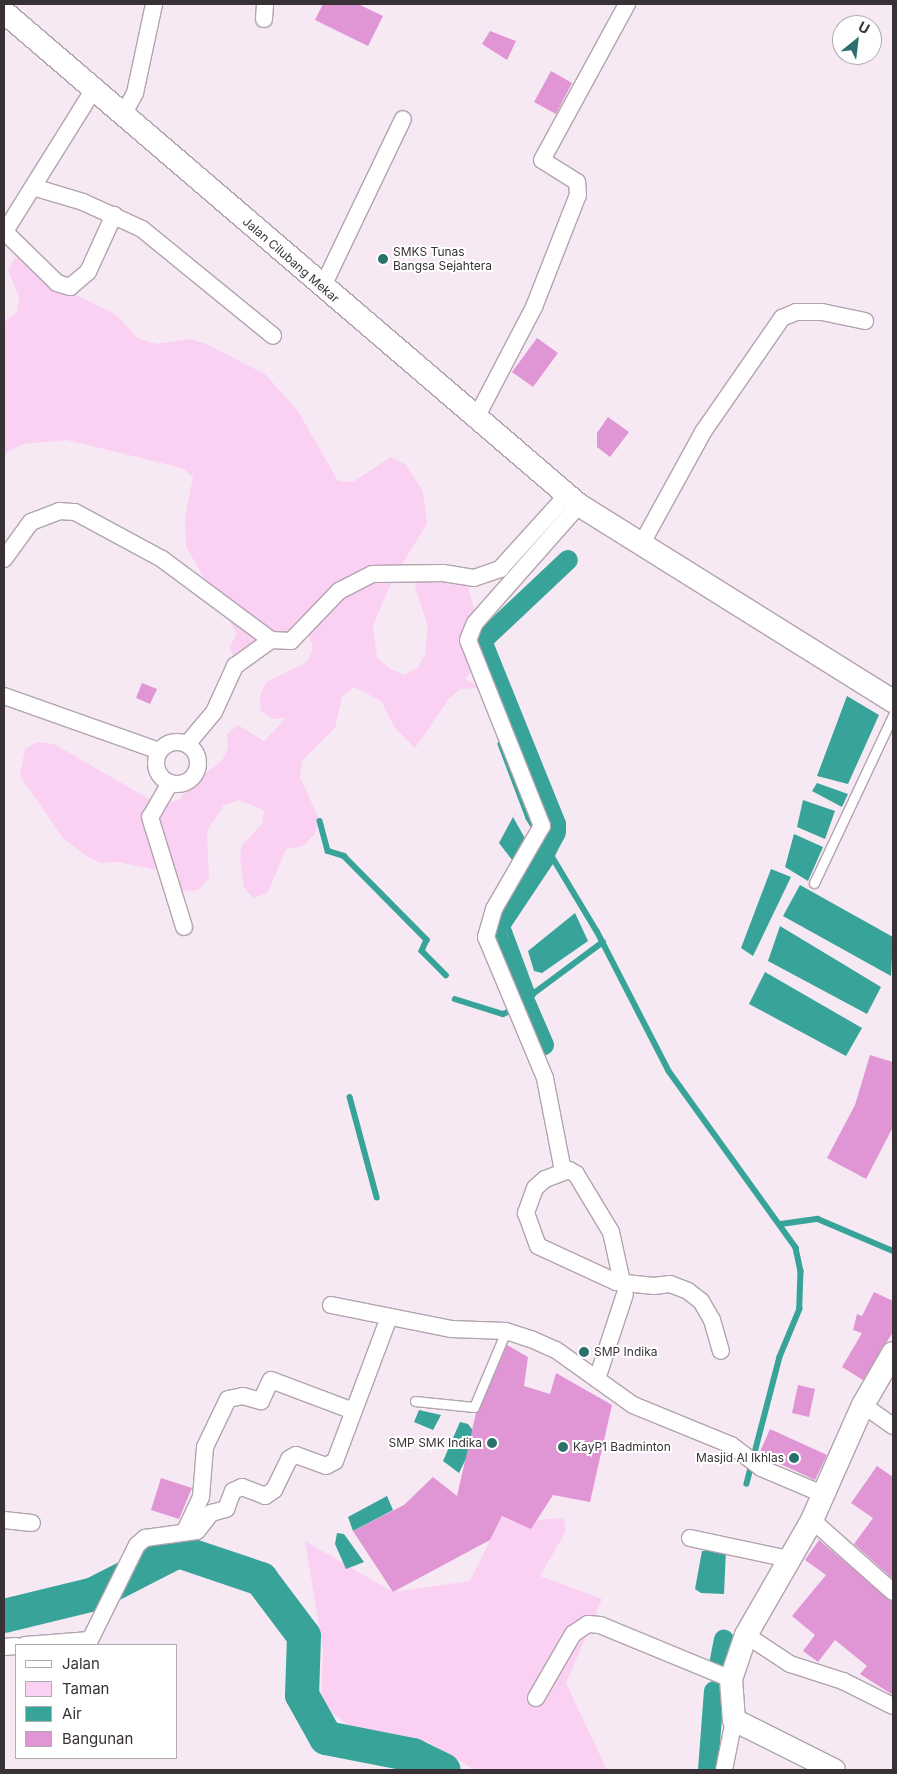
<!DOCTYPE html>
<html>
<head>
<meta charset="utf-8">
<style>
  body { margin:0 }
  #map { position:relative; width:897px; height:1774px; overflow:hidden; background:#f7e9f4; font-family:Inter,sans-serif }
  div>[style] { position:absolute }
  .green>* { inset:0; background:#fad0f3 }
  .water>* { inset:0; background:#37a399 }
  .stream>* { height:5.5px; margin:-2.75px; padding:0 2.75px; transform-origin:2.75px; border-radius:2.75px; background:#37a399 }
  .canal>* { height:20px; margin:-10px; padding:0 10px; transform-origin:10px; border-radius:10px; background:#37a399 }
  .river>* { height:34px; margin:-17px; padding:0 17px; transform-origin:17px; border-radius:17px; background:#37a399 }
  .building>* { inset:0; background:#e095d5 }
  .roads { filter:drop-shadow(1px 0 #b2a4af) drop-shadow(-1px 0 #b2a4af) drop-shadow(0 1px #b2a4af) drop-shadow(0 -1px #b2a4af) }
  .lane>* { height:9px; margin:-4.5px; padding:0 4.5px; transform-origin:4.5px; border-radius:4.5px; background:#fff }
  .street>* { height:16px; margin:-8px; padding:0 8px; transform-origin:8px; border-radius:8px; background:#fff }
  .street>.ring { margin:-8px; padding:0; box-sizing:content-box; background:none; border:16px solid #fff; border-radius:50% }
  .secondary>* { height:22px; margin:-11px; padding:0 11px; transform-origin:11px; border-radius:11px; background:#fff }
  .dots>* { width:14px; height:14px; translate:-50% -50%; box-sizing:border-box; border:2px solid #fff; border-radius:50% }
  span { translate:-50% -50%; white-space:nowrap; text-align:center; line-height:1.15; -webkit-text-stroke:4px #fff; paint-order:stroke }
  .poi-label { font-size:12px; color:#383237 }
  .left { translate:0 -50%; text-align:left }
  .right { translate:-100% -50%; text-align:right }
  .street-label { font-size:12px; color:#383237 }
  .frame { position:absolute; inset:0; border:5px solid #383237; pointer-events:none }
  .legend { position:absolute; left:15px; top:1644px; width:162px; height:115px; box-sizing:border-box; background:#fff; border:1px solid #afadaf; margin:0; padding:6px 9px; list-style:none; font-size:15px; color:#383237 }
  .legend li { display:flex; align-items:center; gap:10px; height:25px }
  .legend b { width:25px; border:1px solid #afadaf }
  .north { position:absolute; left:832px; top:15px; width:50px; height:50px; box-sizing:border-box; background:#fff; border:1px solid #afadaf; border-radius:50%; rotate:29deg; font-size:14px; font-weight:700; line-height:20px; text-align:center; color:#383237 }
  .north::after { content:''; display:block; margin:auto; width:18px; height:22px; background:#29716a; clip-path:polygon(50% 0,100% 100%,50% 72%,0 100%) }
</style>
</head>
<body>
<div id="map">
  <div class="green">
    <i style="clip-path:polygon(31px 256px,66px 290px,115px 314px,139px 339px,157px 344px,190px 339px,206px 344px,265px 374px,298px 411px,338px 481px,353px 482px,391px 457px,406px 465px,423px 492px,427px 524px,394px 577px,373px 625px,377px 657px,389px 668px,405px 675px,418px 667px,425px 655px,428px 627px,415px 586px,421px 574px,467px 584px,476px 615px,489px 634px,482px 641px,483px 660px,465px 679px,481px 688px,460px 689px,448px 700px,415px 748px,395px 728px,381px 701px,354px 687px,342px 696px,335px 728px,302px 761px,300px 777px,320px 821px,314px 835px,303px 846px,286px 849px,268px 892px,254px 898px,244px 888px,240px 858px,242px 845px,262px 824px,264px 810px,239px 800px,224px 805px,207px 831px,209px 878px,198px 890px,183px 891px,162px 871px,117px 862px,100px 863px,88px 857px,63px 838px,20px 776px,25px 749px,38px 742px,54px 744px,151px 800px,166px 804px,180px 799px,187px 787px,222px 761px,228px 748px,227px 734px,238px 725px,264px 741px,286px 718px,272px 719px,261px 711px,260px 696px,266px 682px,307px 662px,313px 649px,309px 635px,293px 636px,234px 661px,230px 646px,237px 634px,186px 547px,185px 518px,193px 477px,182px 468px,67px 440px,23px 444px,4px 454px,4px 322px,17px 312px,19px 297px,8px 270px,15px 258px)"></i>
    <i style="clip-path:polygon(502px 1516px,512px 1522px,564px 1518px,566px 1531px,540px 1576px,602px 1599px,566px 1683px,607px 1770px,475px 1770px,428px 1742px,357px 1732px,321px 1704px,323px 1649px,305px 1541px,393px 1592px,470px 1581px)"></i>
  </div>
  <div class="water">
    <i style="clip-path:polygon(847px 696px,879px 715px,848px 784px,817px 776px)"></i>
    <i style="clip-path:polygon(817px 783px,848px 794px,842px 807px,812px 791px)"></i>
    <i style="clip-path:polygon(803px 800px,835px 811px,825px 839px,797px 827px)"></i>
    <i style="clip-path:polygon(513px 817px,531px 849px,516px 865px,499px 843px)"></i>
    <i style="clip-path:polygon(794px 834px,823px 847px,808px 881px,785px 867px)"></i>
    <i style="clip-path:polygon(771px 869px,791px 877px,753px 956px,741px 948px)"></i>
    <i style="clip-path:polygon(800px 885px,893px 937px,891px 976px,783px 916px)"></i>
    <i style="clip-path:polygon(575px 913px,588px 941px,542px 973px,534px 971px,528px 951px)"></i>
    <i style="clip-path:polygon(780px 926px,881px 987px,867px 1014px,768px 961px)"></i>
    <i style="clip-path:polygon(765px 972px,862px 1028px,846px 1056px,749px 1004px)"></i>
    <i style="clip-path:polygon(419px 1410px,441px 1415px,433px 1430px,414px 1422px)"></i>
    <i style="clip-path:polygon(460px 1422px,468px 1424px,477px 1436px,459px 1473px,443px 1461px)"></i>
    <i style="clip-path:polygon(387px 1496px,393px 1510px,353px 1531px,348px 1517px)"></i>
    <i style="clip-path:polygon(337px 1533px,344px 1534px,364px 1562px,346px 1569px,335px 1544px)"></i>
    <i style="clip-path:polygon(726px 1550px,724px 1594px,701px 1593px,695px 1589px,702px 1551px)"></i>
  </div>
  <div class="stream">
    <i style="left:501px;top:744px;width:79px;rotate:69.3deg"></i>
    <i style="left:529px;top:818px;width:132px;rotate:59deg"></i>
    <i style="left:597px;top:931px;width:157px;rotate:62.8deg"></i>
    <i style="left:669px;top:1071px;width:218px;rotate:54.3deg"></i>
    <i style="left:796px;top:1248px;width:24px;rotate:78deg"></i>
    <i style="left:801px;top:1271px;width:38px;rotate:92deg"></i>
    <i style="left:800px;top:1309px;width:52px;rotate:112.6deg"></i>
    <i style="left:780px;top:1357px;width:131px;rotate:104.6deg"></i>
    <i style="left:320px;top:821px;width:31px;rotate:75deg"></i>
    <i style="left:328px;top:851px;width:17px;rotate:17deg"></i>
    <i style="left:344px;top:856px;width:118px;rotate:45.3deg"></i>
    <i style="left:427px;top:940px;width:12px;rotate:114deg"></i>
    <i style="left:422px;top:951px;width:34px;rotate:45deg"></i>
    <i style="left:552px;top:861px;width:79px;rotate:123.7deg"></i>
    <i style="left:508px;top:927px;width:72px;rotate:69.5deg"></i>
    <i style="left:533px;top:994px;width:87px;rotate:-36.6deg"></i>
    <i style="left:455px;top:999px;width:50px;rotate:17.4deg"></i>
    <i style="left:503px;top:1014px;width:11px;rotate:-22deg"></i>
    <i style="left:350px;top:1097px;width:104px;rotate:74.9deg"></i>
    <i style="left:781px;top:1224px;width:37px;rotate:-8deg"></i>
    <i style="left:818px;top:1219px;width:82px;rotate:23.1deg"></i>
  </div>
  <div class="canal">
    <i style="left:544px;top:1045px;width:121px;rotate:-113.4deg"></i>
    <i style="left:496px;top:934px;width:15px;rotate:-79deg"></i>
    <i style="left:499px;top:919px;width:83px;rotate:-55.3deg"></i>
    <i style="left:546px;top:851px;width:21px;rotate:-62deg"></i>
    <i style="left:556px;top:832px;width:8px;rotate:-90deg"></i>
    <i style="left:556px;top:824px;width:197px;rotate:-112deg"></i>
    <i style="left:482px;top:641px;width:118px;rotate:-43.3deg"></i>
    <i style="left:718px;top:1670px;width:31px;rotate:-79deg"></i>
    <i style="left:708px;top:1770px;width:79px;rotate:-85.7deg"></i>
  </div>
  <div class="river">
    <i style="left:4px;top:1616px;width:93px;rotate:-13.7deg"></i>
    <i style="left:94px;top:1594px;width:94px;rotate:-27.1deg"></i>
    <i style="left:178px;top:1551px;width:88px;rotate:18.6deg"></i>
    <i style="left:261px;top:1579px;width:71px;rotate:53deg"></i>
    <i style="left:304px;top:1636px;width:59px;rotate:91.9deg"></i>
    <i style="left:302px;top:1695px;width:49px;rotate:60.8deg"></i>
    <i style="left:326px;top:1738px;width:89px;rotate:11.1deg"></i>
    <i style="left:413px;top:1755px;width:34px;rotate:26deg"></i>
  </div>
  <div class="building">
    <i style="clip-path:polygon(323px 4px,358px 4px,383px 16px,368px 46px,315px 20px)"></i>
    <i style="clip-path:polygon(490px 31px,516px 41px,507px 60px,482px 44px)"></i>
    <i style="clip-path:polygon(551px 71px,572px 83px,556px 114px,534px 102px)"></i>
    <i style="clip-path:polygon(537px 338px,558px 353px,533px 387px,512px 372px)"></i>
    <i style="clip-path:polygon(608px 417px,629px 432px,610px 457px,597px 447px,597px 433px)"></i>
    <i style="clip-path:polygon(142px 683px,157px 689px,150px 704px,136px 698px)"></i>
    <i style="clip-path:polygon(870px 1055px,893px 1062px,893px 1127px,866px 1179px,827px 1158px,855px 1105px)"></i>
    <i style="clip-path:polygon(874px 1292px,893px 1301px,893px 1332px,863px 1380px,842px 1367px,862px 1333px,853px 1330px,857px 1314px,862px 1316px)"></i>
    <i style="clip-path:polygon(507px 1345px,528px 1357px,524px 1386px,550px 1394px,556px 1373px,612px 1405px,590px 1502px,553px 1495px,531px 1529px,502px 1516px,490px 1540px,393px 1592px,353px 1531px,404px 1505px,433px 1477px,457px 1496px,476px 1413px)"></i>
    <i style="clip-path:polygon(798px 1385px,815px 1389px,809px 1417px,792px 1413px)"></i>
    <i style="clip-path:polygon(770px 1429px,827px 1455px,815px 1480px,759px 1454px)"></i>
    <i style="clip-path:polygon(877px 1466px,893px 1477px,893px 1579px,854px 1544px,873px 1518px,851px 1503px)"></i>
    <i style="clip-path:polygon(161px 1478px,192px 1488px,179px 1519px,151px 1510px)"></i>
    <i style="clip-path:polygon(819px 1540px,893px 1602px,893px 1695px,860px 1674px,867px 1666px,835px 1640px,818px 1662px,803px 1651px,815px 1635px,792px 1616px,826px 1575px,805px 1560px)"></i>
  </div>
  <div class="roads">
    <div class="lane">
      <i style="left:814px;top:883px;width:186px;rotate:-64.8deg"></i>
      <i style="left:415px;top:1401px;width:59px;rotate:5.8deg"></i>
      <i style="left:474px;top:1407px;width:82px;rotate:-67.2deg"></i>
    </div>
    <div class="street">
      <i style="left:264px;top:19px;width:15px;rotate:-86deg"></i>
      <i style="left:124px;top:113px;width:23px;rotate:-61deg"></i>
      <i style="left:135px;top:93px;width:91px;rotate:-77.9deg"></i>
      <i style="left:33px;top:187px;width:52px;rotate:16.7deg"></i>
      <i style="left:83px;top:202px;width:65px;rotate:24.6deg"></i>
      <i style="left:142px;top:229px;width:169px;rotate:39.2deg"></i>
      <i style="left:5px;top:232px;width:73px;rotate:44.4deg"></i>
      <i style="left:57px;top:283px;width:14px;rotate:17deg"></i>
      <i style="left:70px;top:287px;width:23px;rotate:-40deg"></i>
      <i style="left:88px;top:272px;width:63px;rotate:-65.5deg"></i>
      <i style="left:4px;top:233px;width:170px;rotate:-58deg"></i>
      <i style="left:322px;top:288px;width:187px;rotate:-64.4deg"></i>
      <i style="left:476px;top:418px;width:125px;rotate:-62.4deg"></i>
      <i style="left:534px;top:307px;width:120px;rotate:-68.6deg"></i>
      <i style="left:578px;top:195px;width:13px;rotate:-94deg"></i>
      <i style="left:577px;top:182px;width:41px;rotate:-147.8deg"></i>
      <i style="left:542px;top:160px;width:178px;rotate:-61.4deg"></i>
      <i style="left:641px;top:545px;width:129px;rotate:-61.2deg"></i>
      <i style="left:703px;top:432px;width:139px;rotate:-55.3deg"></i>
      <i style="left:782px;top:318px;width:15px;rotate:-23deg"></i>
      <i style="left:796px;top:312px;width:26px"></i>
      <i style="left:822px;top:312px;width:44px;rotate:11.8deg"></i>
      <i style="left:4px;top:559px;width:46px;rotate:-53.9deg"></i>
      <i style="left:31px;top:522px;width:30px;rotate:-21deg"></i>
      <i style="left:59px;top:511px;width:16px;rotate:4deg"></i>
      <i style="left:75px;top:512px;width:99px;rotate:28.4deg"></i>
      <i style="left:162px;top:559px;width:136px;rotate:36.6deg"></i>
      <i style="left:4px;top:696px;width:164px;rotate:19.5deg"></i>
      <i class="ring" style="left:156px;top:742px;width:26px;height:26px"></i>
      <i style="left:188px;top:743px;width:40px;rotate:-50deg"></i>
      <i style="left:214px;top:712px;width:51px;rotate:-65.5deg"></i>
      <i style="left:235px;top:666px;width:44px;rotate:-35.8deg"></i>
      <i style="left:271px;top:640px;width:20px;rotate:3deg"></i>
      <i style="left:291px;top:641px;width:69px;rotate:-46.2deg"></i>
      <i style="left:339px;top:591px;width:37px;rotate:-27deg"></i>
      <i style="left:372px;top:574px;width:71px;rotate:-0.8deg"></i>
      <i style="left:443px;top:573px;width:31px;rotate:9deg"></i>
      <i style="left:474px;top:578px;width:28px;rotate:-19deg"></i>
      <i style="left:500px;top:569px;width:100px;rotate:-47.8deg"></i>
      <i style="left:170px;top:783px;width:39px;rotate:120deg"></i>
      <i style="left:150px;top:817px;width:115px;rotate:72.8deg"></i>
      <i style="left:563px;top:1171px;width:95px;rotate:-101deg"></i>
      <i style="left:545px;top:1078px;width:153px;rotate:-112.7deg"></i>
      <i style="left:486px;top:937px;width:29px;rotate:-74deg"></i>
      <i style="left:494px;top:909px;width:96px;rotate:-60deg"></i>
      <i style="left:542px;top:826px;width:200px;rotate:-111.7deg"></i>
      <i style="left:468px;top:640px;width:18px;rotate:-68deg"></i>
      <i style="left:475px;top:623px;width:157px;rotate:-48.6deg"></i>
      <i style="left:622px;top:1282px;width:51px;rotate:-102.4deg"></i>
      <i style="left:611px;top:1232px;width:68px;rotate:-121.1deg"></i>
      <i style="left:576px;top:1174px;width:8px;rotate:-150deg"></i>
      <i style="left:569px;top:1170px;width:26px;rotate:159deg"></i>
      <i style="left:545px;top:1179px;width:13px;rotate:138deg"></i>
      <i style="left:535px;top:1188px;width:27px;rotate:110deg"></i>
      <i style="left:526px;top:1213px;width:35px;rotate:70deg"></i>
      <i style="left:538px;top:1246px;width:86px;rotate:24.8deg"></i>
      <i style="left:616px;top:1282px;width:38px;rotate:6deg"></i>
      <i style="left:654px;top:1286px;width:16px;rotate:-7deg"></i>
      <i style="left:670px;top:1284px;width:19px;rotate:21deg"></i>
      <i style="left:688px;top:1291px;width:16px;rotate:38deg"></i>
      <i style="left:701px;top:1301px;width:22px;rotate:60deg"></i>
      <i style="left:712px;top:1320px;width:32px;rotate:74deg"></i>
      <i style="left:331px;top:1305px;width:122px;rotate:11.3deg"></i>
      <i style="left:451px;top:1329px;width:55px;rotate:2.1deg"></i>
      <i style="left:506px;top:1331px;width:26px;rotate:18deg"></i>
      <i style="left:531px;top:1339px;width:27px;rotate:24deg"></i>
      <i style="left:556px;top:1350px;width:95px;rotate:35.5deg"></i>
      <i style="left:633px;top:1405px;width:106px;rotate:22.2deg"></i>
      <i style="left:731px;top:1445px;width:38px;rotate:37deg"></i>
      <i style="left:761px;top:1468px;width:69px;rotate:22.9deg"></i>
      <i style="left:597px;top:1379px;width:89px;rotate:-71.8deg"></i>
      <i style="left:863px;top:1405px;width:37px;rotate:35deg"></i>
      <i style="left:4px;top:1520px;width:28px;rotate:6deg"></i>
      <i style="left:812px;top:1520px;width:108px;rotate:41.6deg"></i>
      <i style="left:186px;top:1529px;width:35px;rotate:-65deg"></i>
      <i style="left:201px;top:1497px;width:50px;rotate:-85.4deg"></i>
      <i style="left:205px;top:1447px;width:53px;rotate:-64.4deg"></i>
      <i style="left:228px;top:1399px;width:15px;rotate:-11deg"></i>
      <i style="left:243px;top:1396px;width:19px;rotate:16deg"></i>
      <i style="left:261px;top:1401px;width:23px;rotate:-65deg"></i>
      <i style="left:271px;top:1380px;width:88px;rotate:20.7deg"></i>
      <i style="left:690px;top:1538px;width:101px;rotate:12deg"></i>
      <i style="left:746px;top:1635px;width:53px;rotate:33.4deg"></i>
      <i style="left:790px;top:1664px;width:56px;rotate:17.8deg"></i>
      <i style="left:843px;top:1681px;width:56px;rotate:26.6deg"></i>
      <i style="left:25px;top:1645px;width:65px;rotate:-4.4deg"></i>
      <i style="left:90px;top:1640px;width:106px;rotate:-63.7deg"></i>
      <i style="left:137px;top:1545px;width:11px;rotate:-41deg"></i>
      <i style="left:145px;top:1538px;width:52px;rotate:-7.7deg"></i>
      <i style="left:197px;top:1531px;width:23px;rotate:-52deg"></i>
      <i style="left:211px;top:1513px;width:16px;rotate:-15deg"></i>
      <i style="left:226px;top:1509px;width:19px;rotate:-69deg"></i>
      <i style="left:233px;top:1491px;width:10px;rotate:-24deg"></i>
      <i style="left:242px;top:1487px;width:25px;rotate:21deg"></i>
      <i style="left:265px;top:1496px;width:11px;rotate:-34deg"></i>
      <i style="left:274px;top:1490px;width:34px;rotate:-64deg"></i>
      <i style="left:289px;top:1459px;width:8px;rotate:-30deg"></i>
      <i style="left:296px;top:1455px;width:32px;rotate:20deg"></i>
      <i style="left:326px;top:1466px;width:10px;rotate:-29deg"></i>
      <i style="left:335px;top:1461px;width:154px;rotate:-69.4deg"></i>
      <i style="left:4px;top:1647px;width:12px;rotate:-5deg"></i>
      <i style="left:536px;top:1698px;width:74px;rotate:-60deg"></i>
      <i style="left:573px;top:1634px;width:18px;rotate:-34deg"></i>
      <i style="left:588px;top:1624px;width:12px;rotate:5deg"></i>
      <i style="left:600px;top:1625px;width:142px;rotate:22.4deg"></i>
      <i style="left:724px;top:1770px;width:51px;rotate:-78.7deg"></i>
    </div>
    <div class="secondary">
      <i style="left:4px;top:12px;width:757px;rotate:40.61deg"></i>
      <i style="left:579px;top:505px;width:370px;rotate:32deg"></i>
      <i style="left:834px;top:1770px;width:112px;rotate:-153.4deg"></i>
      <i style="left:734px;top:1720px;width:41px;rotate:-94.2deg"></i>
      <i style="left:731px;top:1679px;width:46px;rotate:-71.2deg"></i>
      <i style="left:746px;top:1635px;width:133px;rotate:-60.1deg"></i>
      <i style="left:812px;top:1520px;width:126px;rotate:-66.1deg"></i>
      <i style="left:863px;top:1405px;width:60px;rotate:-60deg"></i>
    </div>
  </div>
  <div class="dots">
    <i style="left:383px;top:259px;background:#29716a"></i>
    <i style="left:584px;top:1352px;background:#29716a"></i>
    <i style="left:492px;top:1443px;background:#29716a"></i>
    <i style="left:563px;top:1447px;background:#29716a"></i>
    <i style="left:794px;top:1458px;background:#29716a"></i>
  </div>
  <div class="poi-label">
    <span class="left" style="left:393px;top:259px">SMKS Tunas<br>Bangsa Sejahtera</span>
    <span class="left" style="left:594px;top:1352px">SMP Indika</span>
    <span class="right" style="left:482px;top:1443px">SMP SMK Indika</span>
    <span class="left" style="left:573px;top:1447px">KayP1 Badminton</span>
    <span class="right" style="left:784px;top:1458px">Masjid Al Ikhlas</span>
  </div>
  <div class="street-label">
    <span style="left:291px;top:260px;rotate:41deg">Jalan Cilubang Mekar</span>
  </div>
  <div class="frame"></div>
  <ul class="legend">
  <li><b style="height:6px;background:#fff"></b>Jalan</li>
  <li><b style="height:14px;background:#fad0f3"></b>Taman</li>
  <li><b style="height:14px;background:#37a399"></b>Air</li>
  <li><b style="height:14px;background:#e095d5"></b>Bangunan</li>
  </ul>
  <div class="north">U</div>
</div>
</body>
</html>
